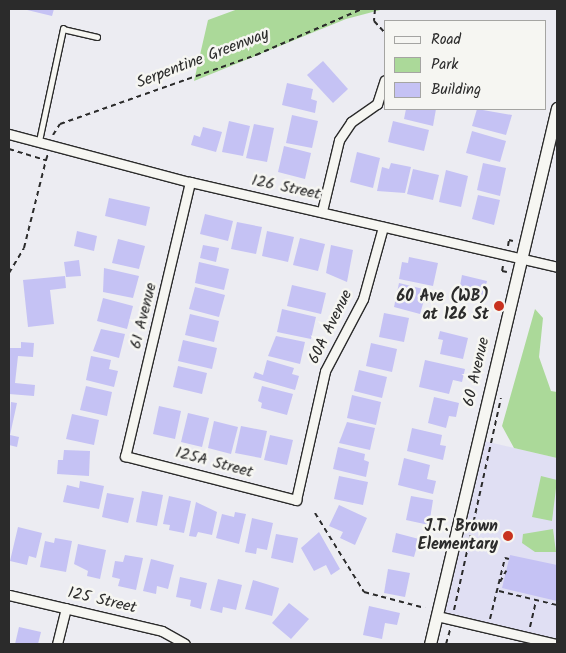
<!DOCTYPE html>
<html>
<head>
<meta charset="utf-8">
<style>
  body { margin:0 }
  #map { position:relative; width:566px; height:653px; overflow:hidden; background:#ececf2; font-family:Kalam,sans-serif }
  div>[style] { position:absolute }
  .built>* { inset:0; background:#e0dff3 }
  .green>* { inset:0; background:#abd999 }
  .building>* { inset:0; background:#c5c2f4 }
  .path>* { height:2px; margin-top:-1px; transform-origin:0; background:repeating-linear-gradient(90deg,#2b2b2b 0 5px,transparent 0 9px) }
  .roads { filter:drop-shadow(1px 0 #2b2b2b) drop-shadow(-1px 0 #2b2b2b) drop-shadow(0 1px #2b2b2b) drop-shadow(0 -1px #2b2b2b) }
  .service>* { height:4.5px; margin:-2.25px; padding:0 2.25px; transform-origin:2.25px; border-radius:2.25px; background:#f6f6f2 }
  .minor>* { height:9px; margin:-4.5px; padding:0 4.5px; transform-origin:4.5px; border-radius:4.5px; background:#f6f6f2 }
  .tertiary>* { height:11px; margin:-5.5px; padding:0 5.5px; transform-origin:5.5px; border-radius:5.5px; background:#f6f6f2 }
  .dots>* { width:14px; height:14px; translate:-50% -50%; box-sizing:border-box; border:2px solid #f6f6f2; border-radius:50% }
  span { translate:-50% -50%; white-space:nowrap; text-align:center; line-height:1.15; -webkit-text-stroke:5px #f6f6f2; paint-order:stroke }
  .street-label { font-size:16px; color:#2b2b2b }
  .poi-label { font-size:16px; color:#2b2b2b; font-weight:700 }
  .right { translate:-100% -50%; text-align:right }
  .frame { position:absolute; inset:0; border:10px solid #2b2b2b; pointer-events:none }
  .legend { position:absolute; left:384px; top:20px; width:162px; height:90px; box-sizing:border-box; background:#f6f6f2; border:1px solid #a5a5a2; margin:0; padding:6px 9px; list-style:none; font-size:15px; color:#2b2b2b }
  .legend li { display:flex; align-items:center; gap:10px; height:25px }
  .legend b { width:25px; border:1px solid #a5a5a2 }
</style>
</head>
<body>
<div id="map">
  <div class="built">
    <i style="clip-path:polygon(480px 440px,557px 458px,557px 641px,440px 614px)"></i>
  </div>
  <div class="green">
    <i style="clip-path:polygon(238px 9px,384px 9px,346px 19px,194px 81px,208px 20px)"></i>
    <i style="clip-path:polygon(535px 309px,543px 318px,539px 357px,551px 391px,557px 392px,557px 458px,514px 448px,502px 426px)"></i>
    <i style="clip-path:polygon(541px 476px,557px 480px,552px 521px,532px 517px)"></i>
    <i style="clip-path:polygon(553px 529px,556px 552px,535px 552px,522px 543px,523px 534px)"></i>
  </div>
  <div class="building">
    <i style="clip-path:polygon(23px 9px,54px 9px,52px 16px)"></i>
    <i style="clip-path:polygon(323px 61px,348px 89px,333px 103px,307px 75px)"></i>
    <i style="clip-path:polygon(287px 83px,313px 89px,311px 99px,317px 101px,315px 113px,282px 105px)"></i>
    <i style="clip-path:polygon(406px 109px,436px 109px,433px 126px,404px 119px)"></i>
    <i style="clip-path:polygon(477px 109px,512px 115px,506px 135px,472px 126px)"></i>
    <i style="clip-path:polygon(292px 115px,318px 121px,312px 148px,286px 143px)"></i>
    <i style="clip-path:polygon(229px 121px,250px 126px,243px 156px,222px 152px)"></i>
    <i style="clip-path:polygon(393px 121px,429px 130px,424px 151px,388px 142px)"></i>
    <i style="clip-path:polygon(254px 124px,274px 128px,267px 162px,246px 158px)"></i>
    <i style="clip-path:polygon(203px 127px,222px 132px,216px 152px,191px 145px,194px 135px,200px 137px)"></i>
    <i style="clip-path:polygon(472px 131px,506px 141px,500px 162px,466px 153px)"></i>
    <i style="clip-path:polygon(284px 146px,311px 153px,305px 179px,278px 172px)"></i>
    <i style="clip-path:polygon(357px 152px,380px 158px,373px 188px,350px 182px)"></i>
    <i style="clip-path:polygon(391px 163px,411px 167px,405px 193px,377px 191px,382px 167px,389px 169px)"></i>
    <i style="clip-path:polygon(483px 163px,506px 168px,500px 196px,477px 190px)"></i>
    <i style="clip-path:polygon(413px 169px,439px 175px,433px 200px,407px 194px)"></i>
    <i style="clip-path:polygon(446px 170px,468px 176px,461px 207px,439px 202px)"></i>
    <i style="clip-path:polygon(478px 195px,500px 200px,494px 225px,472px 219px)"></i>
    <i style="clip-path:polygon(109px 198px,150px 207px,146px 226px,105px 216px)"></i>
    <i style="clip-path:polygon(205px 214px,233px 221px,228px 241px,200px 234px)"></i>
    <i style="clip-path:polygon(237px 222px,262px 227px,256px 254px,231px 249px)"></i>
    <i style="clip-path:polygon(77px 231px,97px 236px,94px 251px,74px 246px)"></i>
    <i style="clip-path:polygon(267px 231px,294px 237px,288px 262px,262px 256px)"></i>
    <i style="clip-path:polygon(300px 238px,325px 244px,318px 271px,293px 265px)"></i>
    <i style="clip-path:polygon(118px 239px,145px 246px,139px 269px,112px 263px)"></i>
    <i style="clip-path:polygon(203px 245px,219px 248px,216px 262px,200px 258px)"></i>
    <i style="clip-path:polygon(331px 245px,353px 250px,347px 282px,326px 273px)"></i>
    <i style="clip-path:polygon(409px 257px,438px 263px,433px 286px,399px 279px,402px 262px,408px 263px)"></i>
    <i style="clip-path:polygon(79px 260px,81px 276px,66px 277px,64px 262px)"></i>
    <i style="clip-path:polygon(199px 262px,229px 269px,224px 290px,195px 283px)"></i>
    <i style="clip-path:polygon(104px 268px,139px 276px,133px 298px,103px 292px)"></i>
    <i style="clip-path:polygon(462px 275px,487px 281px,483px 296px,459px 291px)"></i>
    <i style="clip-path:polygon(65px 276px,66px 288px,50px 290px,54px 324px,28px 327px,23px 280px)"></i>
    <i style="clip-path:polygon(399px 283px,427px 290px,420px 314px,394px 307px)"></i>
    <i style="clip-path:polygon(292px 285px,326px 293px,321px 314px,287px 306px)"></i>
    <i style="clip-path:polygon(195px 287px,225px 295px,219px 317px,189px 309px)"></i>
    <i style="clip-path:polygon(103px 298px,133px 306px,127px 329px,97px 321px)"></i>
    <i style="clip-path:polygon(282px 309px,316px 317px,311px 339px,277px 332px)"></i>
    <i style="clip-path:polygon(384px 313px,409px 318px,404px 342px,379px 337px)"></i>
    <i style="clip-path:polygon(190px 314px,219px 321px,214px 342px,185px 335px)"></i>
    <i style="clip-path:polygon(101px 329px,125px 334px,119px 358px,93px 351px)"></i>
    <i style="clip-path:polygon(440px 331px,468px 338px,463px 359px,440px 354px,443px 340px,438px 339px)"></i>
    <i style="clip-path:polygon(276px 336px,305px 342px,300px 364px,268px 356px)"></i>
    <i style="clip-path:polygon(183px 340px,217px 348px,212px 369px,178px 361px)"></i>
    <i style="clip-path:polygon(21px 342px,34px 343px,33px 357px,18px 356px,15px 383px,35px 385px,34px 396px,9px 394px,9px 348px,21px 348px)"></i>
    <i style="clip-path:polygon(371px 343px,397px 349px,392px 372px,366px 366px)"></i>
    <i style="clip-path:polygon(91px 356px,111px 360px,109px 369px,118px 371px,114px 387px,86px 380px)"></i>
    <i style="clip-path:polygon(267px 360px,294px 368px,292px 374px,299px 376px,295px 390px,253px 378px,255px 372px,263px 375px)"></i>
    <i style="clip-path:polygon(425px 360px,465px 369px,462px 382px,453px 380px,449px 394px,419px 387px)"></i>
    <i style="clip-path:polygon(178px 366px,207px 373px,202px 394px,173px 387px)"></i>
    <i style="clip-path:polygon(359px 370px,387px 377px,382px 398px,354px 391px)"></i>
    <i style="clip-path:polygon(86px 386px,112px 392px,107px 416px,80px 410px)"></i>
    <i style="clip-path:polygon(262px 386px,293px 394px,287px 415px,261px 408px,262px 403px,258px 401px)"></i>
    <i style="clip-path:polygon(352px 395px,381px 402px,376px 425px,347px 418px)"></i>
    <i style="clip-path:polygon(434px 397px,459px 403px,456px 417px,449px 416px,446px 428px,428px 423px)"></i>
    <i style="clip-path:polygon(11px 402px,17px 403px,10px 435px,19px 437px,17px 447px,9px 445px)"></i>
    <i style="clip-path:polygon(159px 406px,181px 411px,175px 439px,153px 434px)"></i>
    <i style="clip-path:polygon(188px 413px,209px 418px,202px 447px,181px 442px)"></i>
    <i style="clip-path:polygon(72px 414px,99px 420px,94px 445px,66px 439px)"></i>
    <i style="clip-path:polygon(214px 421px,238px 427px,231px 454px,208px 448px)"></i>
    <i style="clip-path:polygon(347px 422px,375px 428px,370px 450px,339px 443px)"></i>
    <i style="clip-path:polygon(241px 426px,267px 431px,261px 458px,235px 453px)"></i>
    <i style="clip-path:polygon(412px 428px,442px 435px,440px 445px,446px 446px,443px 460px,407px 451px)"></i>
    <i style="clip-path:polygon(270px 435px,293px 440px,287px 465px,264px 460px)"></i>
    <i style="clip-path:polygon(338px 447px,365px 454px,364px 460px,369px 462px,366px 477px,333px 469px)"></i>
    <i style="clip-path:polygon(64px 450px,90px 451px,89px 476px,57px 474px,58px 460px,63px 460px)"></i>
    <i style="clip-path:polygon(404px 458px,430px 465px,427px 479px,436px 481px,433px 494px,398px 485px)"></i>
    <i style="clip-path:polygon(339px 476px,368px 482px,363px 505px,334px 499px)"></i>
    <i style="clip-path:polygon(80px 481px,104px 486px,99px 509px,63px 502px,67px 485px,79px 488px)"></i>
    <i style="clip-path:polygon(142px 491px,163px 495px,157px 526px,136px 522px)"></i>
    <i style="clip-path:polygon(107px 493px,134px 498px,128px 523px,102px 517px)"></i>
    <i style="clip-path:polygon(169px 496px,191px 501px,184px 533px,169px 530px,170px 525px,163px 524px)"></i>
    <i style="clip-path:polygon(411px 496px,433px 500px,429px 525px,406px 520px)"></i>
    <i style="clip-path:polygon(196px 502px,217px 512px,212px 535px,198px 532px,196px 537px,189px 536px)"></i>
    <i style="clip-path:polygon(339px 505px,367px 518px,355px 545px,340px 538px,343px 532px,329px 526px)"></i>
    <i style="clip-path:polygon(235px 512px,246px 514px,239px 544px,216px 538px,222px 514px,234px 517px)"></i>
    <i style="clip-path:polygon(252px 518px,273px 523px,267px 550px,257px 548px,256px 554px,245px 552px)"></i>
    <i style="clip-path:polygon(18px 527px,42px 533px,36px 558px,29px 556px,27px 565px,10px 561px)"></i>
    <i style="clip-path:polygon(319px 532px,340px 569px,331px 575px,326px 565px,314px 571px,301px 548px)"></i>
    <i style="clip-path:polygon(396px 533px,419px 539px,414px 557px,392px 552px)"></i>
    <i style="clip-path:polygon(276px 534px,298px 538px,293px 563px,271px 558px)"></i>
    <i style="clip-path:polygon(55px 538px,72px 541px,66px 572px,40px 567px,45px 541px,54px 543px)"></i>
    <i style="clip-path:polygon(78px 544px,106px 550px,100px 579px,87px 576px,88px 571px,74px 564px)"></i>
    <i style="clip-path:polygon(125px 555px,143px 558px,136px 590px,118px 586px,120px 579px,112px 577px,115px 561px,123px 562px)"></i>
    <i style="clip-path:polygon(510px 555px,557px 565px,557px 601px,502px 588px)"></i>
    <i style="clip-path:polygon(151px 559px,174px 565px,168px 589px,157px 586px,156px 594px,143px 591px)"></i>
    <i style="clip-path:polygon(388px 569px,410px 573px,405px 597px,384px 593px)"></i>
    <i style="clip-path:polygon(180px 577px,207px 583px,201px 609px,190px 606px,191px 600px,176px 597px)"></i>
    <i style="clip-path:polygon(218px 579px,242px 585px,236px 610px,223px 607px,222px 613px,210px 610px)"></i>
    <i style="clip-path:polygon(253px 580px,279px 588px,272px 616px,245px 609px)"></i>
    <i style="clip-path:polygon(289px 603px,309px 619px,291px 639px,272px 623px)"></i>
    <i style="clip-path:polygon(369px 606px,400px 613px,397px 625px,385px 623px,382px 639px,363px 635px)"></i>
    <i style="clip-path:polygon(19px 627px,41px 632px,38px 644px,15px 644px)"></i>
  </div>
  <div class="path">
    <i style="left:375px;top:9px;width:12px;rotate:95deg"></i>
    <i style="left:374px;top:21px;width:16px;rotate:47deg"></i>
    <i style="left:53px;top:135px;width:13px;rotate:-58deg"></i>
    <i style="left:60px;top:124px;width:208px;rotate:-19.4deg"></i>
    <i style="left:256px;top:55px;width:116px;rotate:-23.5deg"></i>
    <i style="left:9px;top:149px;width:39px;rotate:17deg"></i>
    <i style="left:46px;top:160px;width:6px;rotate:-72deg"></i>
    <i style="left:508px;top:246px;width:6px;rotate:-81deg"></i>
    <i style="left:509px;top:240px;width:4px;rotate:14deg"></i>
    <i style="left:503px;top:266px;width:5px;rotate:101deg"></i>
    <i style="left:502px;top:271px;width:5px;rotate:11deg"></i>
    <i style="left:9px;top:273px;width:29px;rotate:-59deg"></i>
    <i style="left:24px;top:248px;width:91px;rotate:-76deg"></i>
    <i style="left:315px;top:513px;width:93px;rotate:58.2deg"></i>
    <i style="left:364px;top:592px;width:63px;rotate:14.7deg"></i>
    <i style="left:500px;top:582px;width:13px;rotate:-61deg"></i>
    <i style="left:499px;top:591px;width:60px;rotate:13.6deg"></i>
    <i style="left:454px;top:610px;width:217px;rotate:-77.5deg"></i>
    <i style="left:490px;top:619px;width:63px;rotate:-76.2deg"></i>
    <i style="left:505px;top:558px;width:4px;rotate:14deg"></i>
    <i style="left:530px;top:627px;width:28px;rotate:-77deg"></i>
    <i style="left:446px;top:644px;width:15px;rotate:-74deg"></i>
  </div>
  <div class="roads">
    <div class="service">
      <i style="left:39px;top:141px;width:115px;rotate:-77.9deg"></i>
      <i style="left:63px;top:29px;width:35px;rotate:13deg"></i>
    </div>
    <div class="minor">
      <i style="left:9px;top:134px;width:187px;rotate:14.9deg"></i>
      <i style="left:190px;top:182px;width:377px;rotate:13deg"></i>
      <i style="left:190px;top:182px;width:282px;rotate:103.3deg"></i>
      <i style="left:125px;top:456px;width:177px;rotate:14.4deg"></i>
      <i style="left:296px;top:500px;width:132px;rotate:-77.3deg"></i>
      <i style="left:325px;top:371px;width:81px;rotate:-62.2deg"></i>
      <i style="left:363px;top:299px;width:75px;rotate:-74.5deg"></i>
      <i style="left:322px;top:211px;width:73px;rotate:-76.5deg"></i>
      <i style="left:339px;top:140px;width:22px;rotate:-56deg"></i>
      <i style="left:351px;top:122px;width:32px;rotate:-35deg"></i>
      <i style="left:377px;top:104px;width:25px;rotate:-72deg"></i>
      <i style="left:9px;top:595px;width:157px;rotate:13.2deg"></i>
      <i style="left:162px;top:631px;width:26px;rotate:29deg"></i>
      <i style="left:437px;top:616px;width:122px;rotate:13.2deg"></i>
      <i style="left:57px;top:644px;width:37px;rotate:-76deg"></i>
    </div>
    <div class="tertiary">
      <i style="left:430px;top:644px;width:551px;rotate:-76.67deg"></i>
    </div>
  </div>
  <div class="dots">
    <i style="left:499px;top:306px;background:#c8321e"></i>
    <i style="left:508px;top:536px;background:#c8321e"></i>
  </div>
  <div class="street-label">
    <span style="left:203px;top:59px;rotate:-21deg">Serpentine Greenway</span>
    <span style="left:286px;top:188px;rotate:12deg">126 Street</span>
    <span style="left:144px;top:316px;rotate:-76deg">61 Avenue</span>
    <span style="left:331px;top:327px;rotate:-64deg">60A Avenue</span>
    <span style="left:477px;top:372px;rotate:-77deg">60 Avenue</span>
    <span style="left:214px;top:463px;rotate:15deg">125A Street</span>
    <span style="left:102px;top:601px;rotate:13deg">125 Street</span>
  </div>
  <div class="poi-label">
    <span class="right" style="left:489px;top:306px">60 Ave (WB)<br>at 126 St</span>
    <span class="right" style="left:498px;top:536px">J.T. Brown<br>Elementary</span>
  </div>
  <div class="frame"></div>
  <ul class="legend">
  <li><b style="height:6px;background:#f6f6f2"></b>Road</li>
  <li><b style="height:14px;background:#abd999"></b>Park</li>
  <li><b style="height:14px;background:#c5c2f4"></b>Building</li>
  </ul>
</div>
</body>
</html>
